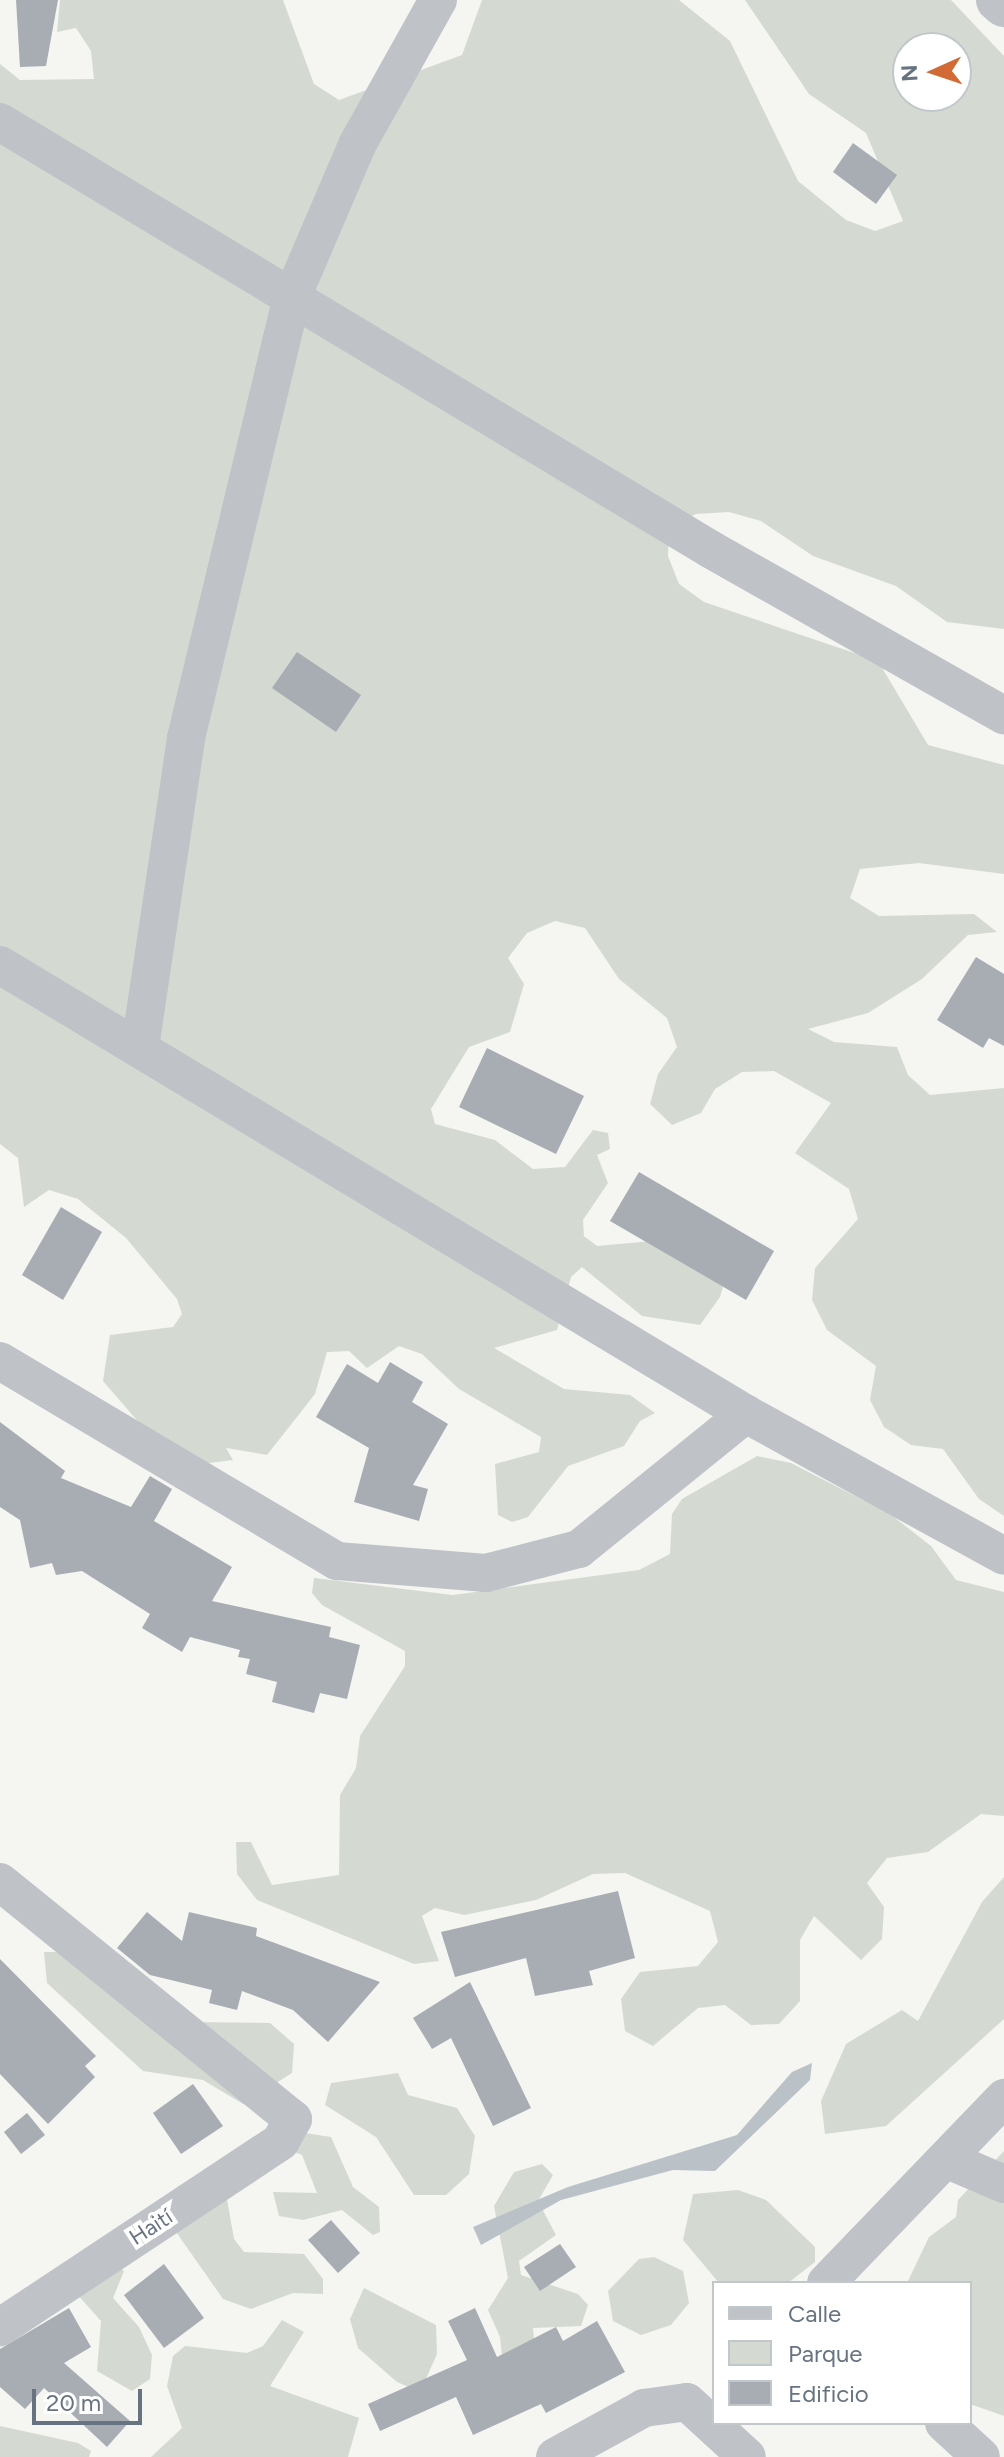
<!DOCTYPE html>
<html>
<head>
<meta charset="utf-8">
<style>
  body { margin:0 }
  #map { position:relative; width:1004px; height:2457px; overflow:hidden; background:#f5f5f2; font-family:Figtree,sans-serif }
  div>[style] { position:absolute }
  .green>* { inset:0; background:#d4dad2 }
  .water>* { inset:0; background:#bac2c8 }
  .building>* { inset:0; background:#a7adb2 }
  .minor>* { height:38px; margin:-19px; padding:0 19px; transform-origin:19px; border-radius:19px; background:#bfc2c6 }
  .tertiary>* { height:44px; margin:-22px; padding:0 22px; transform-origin:22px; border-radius:22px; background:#bfc2c6 }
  span { translate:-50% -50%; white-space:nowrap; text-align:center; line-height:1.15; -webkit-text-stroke:8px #fff; paint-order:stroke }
  .street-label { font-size:22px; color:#677380 }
  .legend { position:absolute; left:712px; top:2281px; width:260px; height:144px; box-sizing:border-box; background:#fff; border:2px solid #c2c7cc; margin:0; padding:10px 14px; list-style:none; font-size:24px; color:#677380 }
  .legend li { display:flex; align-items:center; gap:16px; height:40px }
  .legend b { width:40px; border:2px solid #c2c7cc }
  .north { position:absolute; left:892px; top:32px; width:80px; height:80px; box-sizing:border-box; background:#fff; border:2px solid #c2c7cc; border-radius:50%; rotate:267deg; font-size:22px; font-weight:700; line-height:32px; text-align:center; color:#677380 }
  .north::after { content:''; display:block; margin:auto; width:28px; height:36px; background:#d26a36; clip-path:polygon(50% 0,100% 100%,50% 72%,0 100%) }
  .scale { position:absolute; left:32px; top:2389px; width:110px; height:36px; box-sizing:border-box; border:4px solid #677380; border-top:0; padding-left:10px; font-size:24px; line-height:28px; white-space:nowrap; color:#677380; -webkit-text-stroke:6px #fff; paint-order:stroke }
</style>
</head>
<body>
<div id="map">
  <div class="green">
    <i style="clip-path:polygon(evenodd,60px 0,283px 0,314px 84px,339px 100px,462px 55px,482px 0,679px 0,730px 41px,798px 181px,846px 220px,875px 231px,903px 221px,866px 133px,809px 94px,745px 0,951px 0,1004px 56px,1004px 629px,947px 622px,896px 586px,813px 556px,761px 521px,729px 512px,696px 514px,669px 527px,668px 556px,679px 584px,704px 602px,878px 661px,928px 745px,1004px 765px,1004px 874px,919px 863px,860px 869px,850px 898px,879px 916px,974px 914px,997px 932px,968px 935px,922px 979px,868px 1013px,808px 1029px,834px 1042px,897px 1047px,908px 1075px,930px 1095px,1004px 1088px,1004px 1516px,979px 1499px,943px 1449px,911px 1445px,884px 1427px,870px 1400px,876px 1366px,827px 1330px,812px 1300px,815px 1268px,858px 1219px,849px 1189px,795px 1153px,831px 1103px,774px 1071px,742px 1072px,715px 1089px,701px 1113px,672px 1125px,650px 1104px,658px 1074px,677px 1047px,667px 1018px,619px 979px,585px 928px,555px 921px,527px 933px,508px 958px,524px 984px,510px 1032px,469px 1047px,431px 1109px,435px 1124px,495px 1140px,533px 1169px,565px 1167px,593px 1130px,608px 1133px,610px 1149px,597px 1155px,608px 1183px,583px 1220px,584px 1236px,597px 1246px,707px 1236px,733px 1252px,720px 1297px,700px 1325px,642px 1316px,582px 1267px,571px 1277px,557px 1330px,494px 1348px,564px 1389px,630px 1395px,655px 1413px,640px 1421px,624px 1446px,568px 1466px,528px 1517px,512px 1522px,498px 1515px,495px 1464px,539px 1452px,541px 1437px,459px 1389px,422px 1354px,399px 1346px,367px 1368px,349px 1351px,327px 1352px,315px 1394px,267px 1455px,226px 1448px,233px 1460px,201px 1464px,148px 1433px,103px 1381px,110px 1335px,173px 1327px,182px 1314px,177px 1299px,126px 1238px,78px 1199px,49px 1190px,24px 1207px,18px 1158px,0 1144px,0 64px,20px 80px,94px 79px,91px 51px,76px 28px,57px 32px,60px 0,908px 48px,956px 48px,956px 96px,908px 96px,908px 48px)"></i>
    <i style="clip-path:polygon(757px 1456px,791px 1463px,890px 1514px,931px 1546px,956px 1580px,1004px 1592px,1004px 1816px,981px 1814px,928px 1852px,887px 1858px,867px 1883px,884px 1907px,882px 1939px,861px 1960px,814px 1916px,800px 1940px,800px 2001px,779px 2024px,751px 2025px,725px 2005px,698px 2008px,653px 2046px,625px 2031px,621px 1999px,640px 1972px,698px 1966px,718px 1942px,710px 1911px,625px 1873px,593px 1874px,536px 1900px,464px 1915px,435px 1908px,422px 1916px,439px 1961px,414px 1964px,257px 1900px,237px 1874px,236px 1842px,251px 1842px,272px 1885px,339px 1875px,340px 1795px,356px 1768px,360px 1736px,405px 1666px,405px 1651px,322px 1605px,312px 1593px,314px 1578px,453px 1595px,639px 1570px,670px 1554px,672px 1514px,682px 1499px)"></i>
    <i style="clip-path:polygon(1004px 1877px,1004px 2019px,886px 2126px,825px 2134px,821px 2101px,846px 2044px,902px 2010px,918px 2021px,982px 1902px)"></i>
    <i style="clip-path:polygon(44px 1952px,59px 1952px,191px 2022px,270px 2023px,294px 2044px,292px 2073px,243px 2104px,203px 2080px,143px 2071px,47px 1983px)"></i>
    <i style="clip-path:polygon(398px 2073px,408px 2095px,457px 2108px,475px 2136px,469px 2174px,446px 2195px,414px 2195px,376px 2137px,325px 2105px,331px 2083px)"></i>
    <i style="clip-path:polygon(299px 2132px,331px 2137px,353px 2187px,379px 2207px,380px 2232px,373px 2235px,342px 2210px,303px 2220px,279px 2216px,273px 2192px,317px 2193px,302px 2155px,288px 2150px)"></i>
    <i style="clip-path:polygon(1004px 2151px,1004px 2416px,970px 2404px,970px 2283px,907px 2283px,929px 2237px,956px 2217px,958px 2200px)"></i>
    <i style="clip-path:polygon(542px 2164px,553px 2175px,538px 2201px,556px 2235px,519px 2261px,521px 2275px,578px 2294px,588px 2305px,581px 2326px,533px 2328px,535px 2351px,504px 2377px,500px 2337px,488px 2310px,508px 2278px,494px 2206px,514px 2172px)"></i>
    <i style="clip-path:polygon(225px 2188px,234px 2239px,244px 2252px,304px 2254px,323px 2279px,323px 2294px,293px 2293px,251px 2309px,223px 2299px,174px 2229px)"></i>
    <i style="clip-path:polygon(738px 2190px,766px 2200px,815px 2247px,815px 2262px,788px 2283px,719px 2283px,683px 2240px,693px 2194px)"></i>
    <i style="clip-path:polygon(654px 2257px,683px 2271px,689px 2303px,671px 2325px,641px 2335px,613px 2321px,608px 2291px,639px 2259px)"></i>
    <i style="clip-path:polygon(117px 2265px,124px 2271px,113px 2298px,139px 2327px,152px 2355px,150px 2379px,132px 2391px,97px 2371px,101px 2321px,76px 2293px)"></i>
    <i style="clip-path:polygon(364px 2288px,436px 2325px,437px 2354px,425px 2381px,411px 2388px,397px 2382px,358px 2348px,350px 2319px)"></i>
    <i style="clip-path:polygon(282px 2320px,304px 2332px,270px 2386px,359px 2418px,348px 2457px,151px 2457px,182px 2428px,167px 2386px,173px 2356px,185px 2346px,247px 2353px,263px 2346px)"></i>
    <i style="clip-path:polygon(0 2426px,78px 2443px,91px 2451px,89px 2457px,0 2457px)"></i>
  </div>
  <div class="water">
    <i style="clip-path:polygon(812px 2063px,810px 2080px,715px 2171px,673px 2170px,561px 2200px,481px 2245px,473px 2227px,568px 2187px,737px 2135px,792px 2072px)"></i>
  </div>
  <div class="building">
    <i style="clip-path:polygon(16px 0,58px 0,46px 66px,20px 67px)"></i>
    <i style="clip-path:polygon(853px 143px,897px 175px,876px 204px,833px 172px)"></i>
    <i style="clip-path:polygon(297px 652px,361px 695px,336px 732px,272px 688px)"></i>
    <i style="clip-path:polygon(976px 957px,1004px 974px,1004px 1046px,989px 1038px,983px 1048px,937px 1020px)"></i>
    <i style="clip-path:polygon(487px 1048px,584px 1096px,556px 1154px,459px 1107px)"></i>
    <i style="clip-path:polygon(639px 1172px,774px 1251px,746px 1300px,610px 1221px)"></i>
    <i style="clip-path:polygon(61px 1207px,102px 1232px,63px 1300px,22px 1275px)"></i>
    <i style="clip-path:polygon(390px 1362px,423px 1382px,412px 1402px,448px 1424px,413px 1485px,428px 1489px,419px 1521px,354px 1502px,369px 1448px,316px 1417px,347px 1364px,378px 1383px)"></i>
    <i style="clip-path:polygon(0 1422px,65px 1471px,61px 1478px,131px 1507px,150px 1476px,172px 1489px,154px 1521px,232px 1567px,212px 1601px,331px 1627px,329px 1637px,360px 1645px,347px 1699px,320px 1693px,314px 1713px,272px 1702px,277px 1682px,246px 1674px,250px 1659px,238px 1657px,240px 1650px,190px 1637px,182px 1652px,142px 1628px,150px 1614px,82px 1571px,56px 1575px,52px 1563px,30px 1568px,20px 1520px,0 1507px)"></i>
    <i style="clip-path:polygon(618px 1891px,635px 1958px,589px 1971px,593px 1985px,535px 1996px,526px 1958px,455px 1977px,441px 1932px)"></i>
    <i style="clip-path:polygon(147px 1912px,182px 1941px,189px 1912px,257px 1928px,256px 1936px,380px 1982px,328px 2042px,293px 2010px,242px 1991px,237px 2010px,209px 2003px,212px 1990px,150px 1975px,117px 1948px)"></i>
    <i style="clip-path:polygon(0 1959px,96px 2056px,85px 2066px,95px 2077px,48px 2124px,0 2074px)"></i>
    <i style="clip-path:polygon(470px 1982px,531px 2108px,493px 2126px,451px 2038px,432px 2049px,413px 2018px)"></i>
    <i style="clip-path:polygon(193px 2084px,223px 2126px,181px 2154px,153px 2113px)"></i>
    <i style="clip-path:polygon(27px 2113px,45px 2135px,21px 2154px,4px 2132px)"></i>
    <i style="clip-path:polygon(331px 2220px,360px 2253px,338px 2273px,308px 2240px)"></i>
    <i style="clip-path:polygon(560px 2244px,576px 2267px,540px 2291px,524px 2267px)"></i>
    <i style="clip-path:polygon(164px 2264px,204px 2318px,164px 2348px,124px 2295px)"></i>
    <i style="clip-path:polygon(69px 2308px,91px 2347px,64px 2363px,130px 2421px,107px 2447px,44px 2388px,25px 2409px,0 2387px,0 2349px)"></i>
    <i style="clip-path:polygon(475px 2308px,497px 2357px,556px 2327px,563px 2341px,597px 2321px,625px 2372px,546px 2413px,541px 2404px,473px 2435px,456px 2397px,380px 2431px,368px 2404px,467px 2360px,448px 2321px)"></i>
  </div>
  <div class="minor">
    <i style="left:0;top:122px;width:829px;rotate:31.02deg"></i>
    <i style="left:710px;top:549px;width:338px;rotate:29.5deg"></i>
    <i style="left:0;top:965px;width:871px;rotate:31.04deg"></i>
    <i style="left:746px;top:1414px;width:294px;rotate:28.8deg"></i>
    <i style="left:140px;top:1047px;width:312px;rotate:-81.5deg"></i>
    <i style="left:186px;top:738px;width:454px;rotate:-76.5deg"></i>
    <i style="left:292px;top:297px;width:165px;rotate:-66.8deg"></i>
    <i style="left:357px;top:145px;width:166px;rotate:-60.8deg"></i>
    <i style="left:0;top:1361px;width:392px;rotate:30.7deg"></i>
    <i style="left:337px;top:1561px;width:149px;rotate:4.6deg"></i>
    <i style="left:486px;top:1573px;width:96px;rotate:-14.5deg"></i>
    <i style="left:579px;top:1549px;width:215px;rotate:-39deg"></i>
    <i style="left:0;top:1882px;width:377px;rotate:39deg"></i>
    <i style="left:293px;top:2119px;width:26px;rotate:119deg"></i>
    <i style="left:280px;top:2142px;width:336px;rotate:146.5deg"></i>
    <i style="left:948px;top:2160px;width:61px;rotate:23.2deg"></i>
    <i style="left:826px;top:2283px;width:257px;rotate:-46.1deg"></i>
    <i style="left:944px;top:2423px;width:50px;rotate:42.6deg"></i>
    <i style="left:555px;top:2457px;width:102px;rotate:-28.8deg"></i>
    <i style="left:644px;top:2408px;width:43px;rotate:-7.9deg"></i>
    <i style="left:687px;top:2402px;width:81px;rotate:42.5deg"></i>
  </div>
  <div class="tertiary">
    <i style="left:998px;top:0;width:8px;rotate:40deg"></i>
  </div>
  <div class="street-label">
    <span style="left:151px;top:2227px;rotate:-33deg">Haití</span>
  </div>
  <ul class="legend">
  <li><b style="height:10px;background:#bfc2c6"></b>Calle</li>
  <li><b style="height:22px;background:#d4dad2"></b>Parque</li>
  <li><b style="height:22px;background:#a7adb2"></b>Edificio</li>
  </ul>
  <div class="north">N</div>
  <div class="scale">20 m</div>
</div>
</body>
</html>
